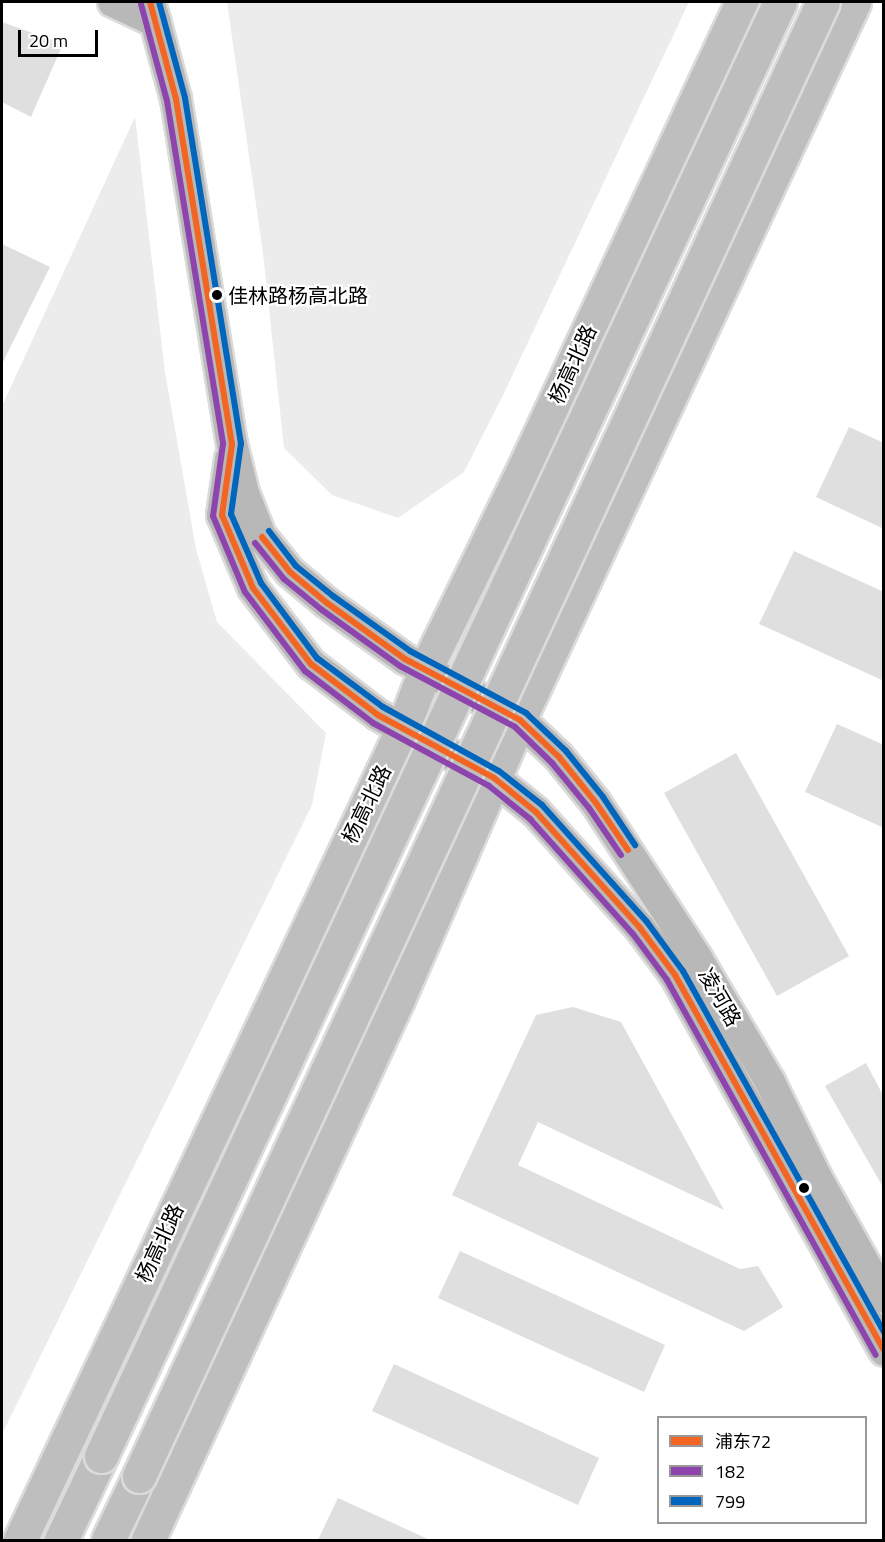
<!DOCTYPE html>
<html>
<head>
<meta charset="utf-8">
<style>
  body { margin:0 }
  #map { position:relative; width:885px; height:1542px; overflow:hidden; background:#fff; font-family:"Titillium Web","Noto Sans SC",sans-serif }
  div>[style] { position:absolute }
  .green>* { inset:0; background:#ececec }
  .building>* { inset:0; background:#dfdfdf }
  .roads { filter:drop-shadow(2px 0 #dbdbdb) drop-shadow(-2px 0 #dbdbdb) drop-shadow(0 2px #dbdbdb) drop-shadow(0 -2px #dbdbdb) }
  .secondary>* { height:30px; margin:-15px; padding:0 15px; transform-origin:15px; border-radius:15px; background:#b8b8b8 }
  .primary>* { height:33px; margin:-16.5px; padding:0 16.5px; transform-origin:16.5px; border-radius:16.5px; background:#bebebe }
  .highway>* { height:33px; margin:-16.5px; padding:0 16.5px; transform-origin:16.5px; border-radius:16.5px; background:#bebebe }
  .bridges { filter:drop-shadow(2px 0 #dbdbdb) drop-shadow(-2px 0 #dbdbdb) drop-shadow(0 2px #dbdbdb) drop-shadow(0 -2px #dbdbdb) }
  .highway-bridge>* { height:33px; margin:-16.5px; padding:0 16.5px; transform-origin:16.5px; border-radius:16.5px; background:#bebebe }
  .bus-1>* { height:6px; margin:-3px; padding:0 3px; transform-origin:3px; border-radius:3px; background:#f26522 }
  .bus-2>* { height:6px; margin:-3px; padding:0 3px; transform-origin:3px; border-radius:3px; background:#8e44ad }
  .bus-3>* { height:6px; margin:-3px; padding:0 3px; transform-origin:3px; border-radius:3px; background:#0065bd }
  .dots>* { width:16px; height:16px; translate:-50% -50%; box-sizing:border-box; border:3px solid #fff; border-radius:50% }
  span { translate:-50% -50%; white-space:nowrap; text-align:center; line-height:1.15; -webkit-text-stroke:4.5px #fff; paint-order:stroke }
  .bus-label { font-size:20px; color:#000 }
  .left { translate:0 -50%; text-align:left }
  .street-label { font-size:21px; color:#000 }
  .frame { position:absolute; inset:0; border:3px solid #000; pointer-events:none }
  .legend { position:absolute; left:657px; top:1416px; width:210px; height:108px; box-sizing:border-box; background:#fff; border:2px solid #999; margin:0; padding:8px 10px; list-style:none; font-size:18px; color:#000 }
  .legend li { display:flex; align-items:center; gap:12px; height:30px }
  .legend b { width:30px; border:2px solid #999 }
  .scale { position:absolute; left:18px; top:30px; width:80px; height:27px; box-sizing:border-box; border:3px solid #000; border-top:0; padding-left:8px; font-size:18px; line-height:21px; white-space:nowrap; color:#000; -webkit-text-stroke:4px #fff; paint-order:stroke }
</style>
</head>
<body>
<div id="map">
  <div class="green">
    <i style="clip-path:polygon(227px 2px,689px 2px,504px 393px,464px 472px,398px 518px,332px 495px,284px 448px,263px 253px)"></i>
    <i style="clip-path:polygon(135px 117px,165px 372px,196px 549px,217px 622px,326px 733px,312px 805px,2px 1434px,2px 406px)"></i>
  </div>
  <div class="building">
    <i style="clip-path:polygon(2px 22px,63px 44px,31px 117px,2px 102px)"></i>
    <i style="clip-path:polygon(2px 244px,50px 267px,2px 364px)"></i>
    <i style="clip-path:polygon(849px 427px,884px 443px,884px 529px,816px 497px)"></i>
    <i style="clip-path:polygon(794px 551px,884px 592px,884px 681px,759px 624px)"></i>
    <i style="clip-path:polygon(837px 724px,884px 745px,884px 828px,805px 792px)"></i>
    <i style="clip-path:polygon(736px 753px,849px 956px,777px 996px,664px 793px)"></i>
    <i style="clip-path:polygon(573px 1007px,621px 1022px,724px 1210px,538px 1122px,518px 1165px,740px 1269px,758px 1266px,783px 1307px,744px 1331px,452px 1195px,536px 1015px)"></i>
    <i style="clip-path:polygon(866px 1063px,884px 1097px,884px 1189px,825px 1086px)"></i>
    <i style="clip-path:polygon(460px 1251px,665px 1345px,644px 1392px,438px 1298px)"></i>
    <i style="clip-path:polygon(394px 1364px,599px 1458px,578px 1505px,372px 1411px)"></i>
    <i style="clip-path:polygon(338px 1498px,430px 1540px,318px 1540px)"></i>
  </div>
  <div class="roads">
    <div class="secondary">
      <i style="left:113px;top:2px;width:47px;rotate:24.9deg"></i>
      <i style="left:150px;top:2px;width:100px;rotate:75deg"></i>
      <i style="left:176px;top:99px;width:350px;rotate:80.8deg"></i>
      <i style="left:232px;top:444px;width:50px;rotate:76.2deg"></i>
      <i style="left:244px;top:493px;width:46px;rotate:68.4deg"></i>
      <i style="left:261px;top:536px;width:46px;rotate:51.1deg"></i>
      <i style="left:290px;top:572px;width:48px;rotate:40deg"></i>
      <i style="left:327px;top:603px;width:96px;rotate:35.7deg"></i>
      <i style="left:405px;top:659px;width:130px;rotate:27.9deg"></i>
      <i style="left:520px;top:720px;width:54px;rotate:43.5deg"></i>
      <i style="left:559px;top:757px;width:59px;rotate:51.2deg"></i>
      <i style="left:596px;top:803px;width:185px;rotate:56.9deg"></i>
      <i style="left:697px;top:958px;width:144px;rotate:59.5deg"></i>
      <i style="left:770px;top:1082px;width:107px;rotate:63.9deg"></i>
      <i style="left:817px;top:1178px;width:137px;rotate:60.8deg"></i>
      <i style="left:230px;top:459px;width:57px;rotate:98.1deg"></i>
      <i style="left:222px;top:515px;width:79px;rotate:67deg"></i>
      <i style="left:253px;top:588px;width:96px;rotate:52.7deg"></i>
      <i style="left:311px;top:664px;width:84px;rotate:37.3deg"></i>
      <i style="left:378px;top:715px;width:132px;rotate:28.5deg"></i>
      <i style="left:494px;top:778px;width:54px;rotate:39deg"></i>
      <i style="left:536px;top:812px;width:156px;rotate:48.1deg"></i>
      <i style="left:640px;top:928px;width:59px;rotate:53.3deg"></i>
      <i style="left:675px;top:975px;width:430px;rotate:60.9deg"></i>
    </div>
    <div class="primary">
      <i style="left:20px;top:1540px;width:898px;rotate:-64.75deg"></i>
      <i style="left:403px;top:728px;width:64px;rotate:-69deg"></i>
      <i style="left:426px;top:668px;width:223px;rotate:-63.9deg"></i>
      <i style="left:524px;top:468px;width:514px;rotate:-64.93deg"></i>
      <i style="left:148px;top:1540px;width:596px;rotate:-65.2deg"></i>
      <i style="left:398px;top:999px;width:331px;rotate:-66.5deg"></i>
      <i style="left:530px;top:696px;width:766px;rotate:-64.97deg"></i>
    </div>
    <div class="highway">
      <i style="left:61px;top:1540px;width:93px;rotate:-64.5deg"></i>
      <i style="left:108px;top:1540px;width:71px;rotate:-64.2deg"></i>
    </div>
  </div>
  <div class="bridges">
    <div class="highway-bridge">
      <i style="left:101px;top:1456px;width:1605px;rotate:-64.97deg"></i>
      <i style="left:139px;top:1476px;width:1625px;rotate:-65.11deg"></i>
    </div>
  </div>
  <div class="bus-1">
    <i style="left:150px;top:2px;width:100px;rotate:75deg"></i>
    <i style="left:176px;top:99px;width:350px;rotate:80.8deg"></i>
    <i style="left:232px;top:444px;width:72px;rotate:98deg"></i>
    <i style="left:222px;top:515px;width:79px;rotate:67deg"></i>
    <i style="left:253px;top:588px;width:96px;rotate:52.7deg"></i>
    <i style="left:311px;top:664px;width:84px;rotate:37.3deg"></i>
    <i style="left:378px;top:715px;width:132px;rotate:28.5deg"></i>
    <i style="left:494px;top:778px;width:54px;rotate:39deg"></i>
    <i style="left:536px;top:812px;width:156px;rotate:48.1deg"></i>
    <i style="left:640px;top:928px;width:59px;rotate:53.3deg"></i>
    <i style="left:675px;top:975px;width:429px;rotate:60.9deg"></i>
    <i style="left:262px;top:537px;width:45px;rotate:51.3deg"></i>
    <i style="left:290px;top:572px;width:48px;rotate:40deg"></i>
    <i style="left:327px;top:603px;width:96px;rotate:35.7deg"></i>
    <i style="left:405px;top:659px;width:130px;rotate:27.9deg"></i>
    <i style="left:520px;top:720px;width:54px;rotate:43.5deg"></i>
    <i style="left:559px;top:757px;width:59px;rotate:51.2deg"></i>
    <i style="left:596px;top:803px;width:57px;rotate:55.8deg"></i>
  </div>
  <div class="bus-2">
    <i style="left:141px;top:4px;width:100px;rotate:75deg"></i>
    <i style="left:167px;top:101px;width:348px;rotate:80.7deg"></i>
    <i style="left:223px;top:444px;width:73px;rotate:97.9deg"></i>
    <i style="left:213px;top:516px;width:82px;rotate:67.2deg"></i>
    <i style="left:245px;top:592px;width:99px;rotate:52.8deg"></i>
    <i style="left:305px;top:671px;width:86px;rotate:37.4deg"></i>
    <i style="left:373px;top:723px;width:132px;rotate:28.5deg"></i>
    <i style="left:489px;top:786px;width:53px;rotate:38.8deg"></i>
    <i style="left:530px;top:819px;width:154px;rotate:48.2deg"></i>
    <i style="left:633px;top:934px;width:57px;rotate:53.5deg"></i>
    <i style="left:667px;top:980px;width:429px;rotate:60.9deg"></i>
    <i style="left:255px;top:543px;width:46px;rotate:51.1deg"></i>
    <i style="left:284px;top:579px;width:49px;rotate:39.2deg"></i>
    <i style="left:322px;top:610px;width:96px;rotate:35.7deg"></i>
    <i style="left:400px;top:666px;width:130px;rotate:27.9deg"></i>
    <i style="left:515px;top:727px;width:52px;rotate:44.2deg"></i>
    <i style="left:552px;top:763px;width:58px;rotate:50.6deg"></i>
    <i style="left:589px;top:808px;width:57px;rotate:55.8deg"></i>
  </div>
  <div class="bus-3">
    <i style="left:159px;top:2px;width:99px;rotate:74.8deg"></i>
    <i style="left:185px;top:98px;width:350px;rotate:80.8deg"></i>
    <i style="left:241px;top:443px;width:72px;rotate:98deg"></i>
    <i style="left:231px;top:514px;width:75px;rotate:66.5deg"></i>
    <i style="left:261px;top:583px;width:94px;rotate:53.3deg"></i>
    <i style="left:317px;top:658px;width:82px;rotate:36.6deg"></i>
    <i style="left:383px;top:707px;width:132px;rotate:28.9deg"></i>
    <i style="left:499px;top:771px;width:55px;rotate:38.3deg"></i>
    <i style="left:542px;top:805px;width:157px;rotate:48.1deg"></i>
    <i style="left:647px;top:922px;width:61px;rotate:53.7deg"></i>
    <i style="left:683px;top:971px;width:413px;rotate:60.9deg"></i>
    <i style="left:269px;top:531px;width:44px;rotate:52.4deg"></i>
    <i style="left:296px;top:566px;width:48px;rotate:39deg"></i>
    <i style="left:333px;top:596px;width:95px;rotate:35.5deg"></i>
    <i style="left:410px;top:651px;width:132px;rotate:28.1deg"></i>
    <i style="left:526px;top:713px;width:55px;rotate:43.5deg"></i>
    <i style="left:566px;top:751px;width:59px;rotate:51.2deg"></i>
    <i style="left:603px;top:797px;width:58px;rotate:56.3deg"></i>
  </div>
  <div class="dots">
    <i style="left:217px;top:295px;background:#000"></i>
    <i style="left:804px;top:1188px;background:#000"></i>
  </div>
  <div class="bus-label">
    <span class="left" style="left:228px;top:295px">佳林路杨高北路</span>
  </div>
  <div class="street-label">
    <span style="left:572px;top:364px;rotate:-65deg">杨高北路</span>
    <span style="left:366px;top:804px;rotate:-64deg">杨高北路</span>
    <span style="left:720px;top:997px;rotate:60deg">凌河路</span>
    <span style="left:159px;top:1243px;rotate:-65deg">杨高北路</span>
  </div>
  <div class="frame"></div>
  <ul class="legend">
  <li><b style="height:8px;background:#f26522"></b>浦东72</li>
  <li><b style="height:8px;background:#8e44ad"></b>182</li>
  <li><b style="height:8px;background:#0065bd"></b>799</li>
  </ul>
  <div class="scale">20 m</div>
</div>
</body>
</html>
